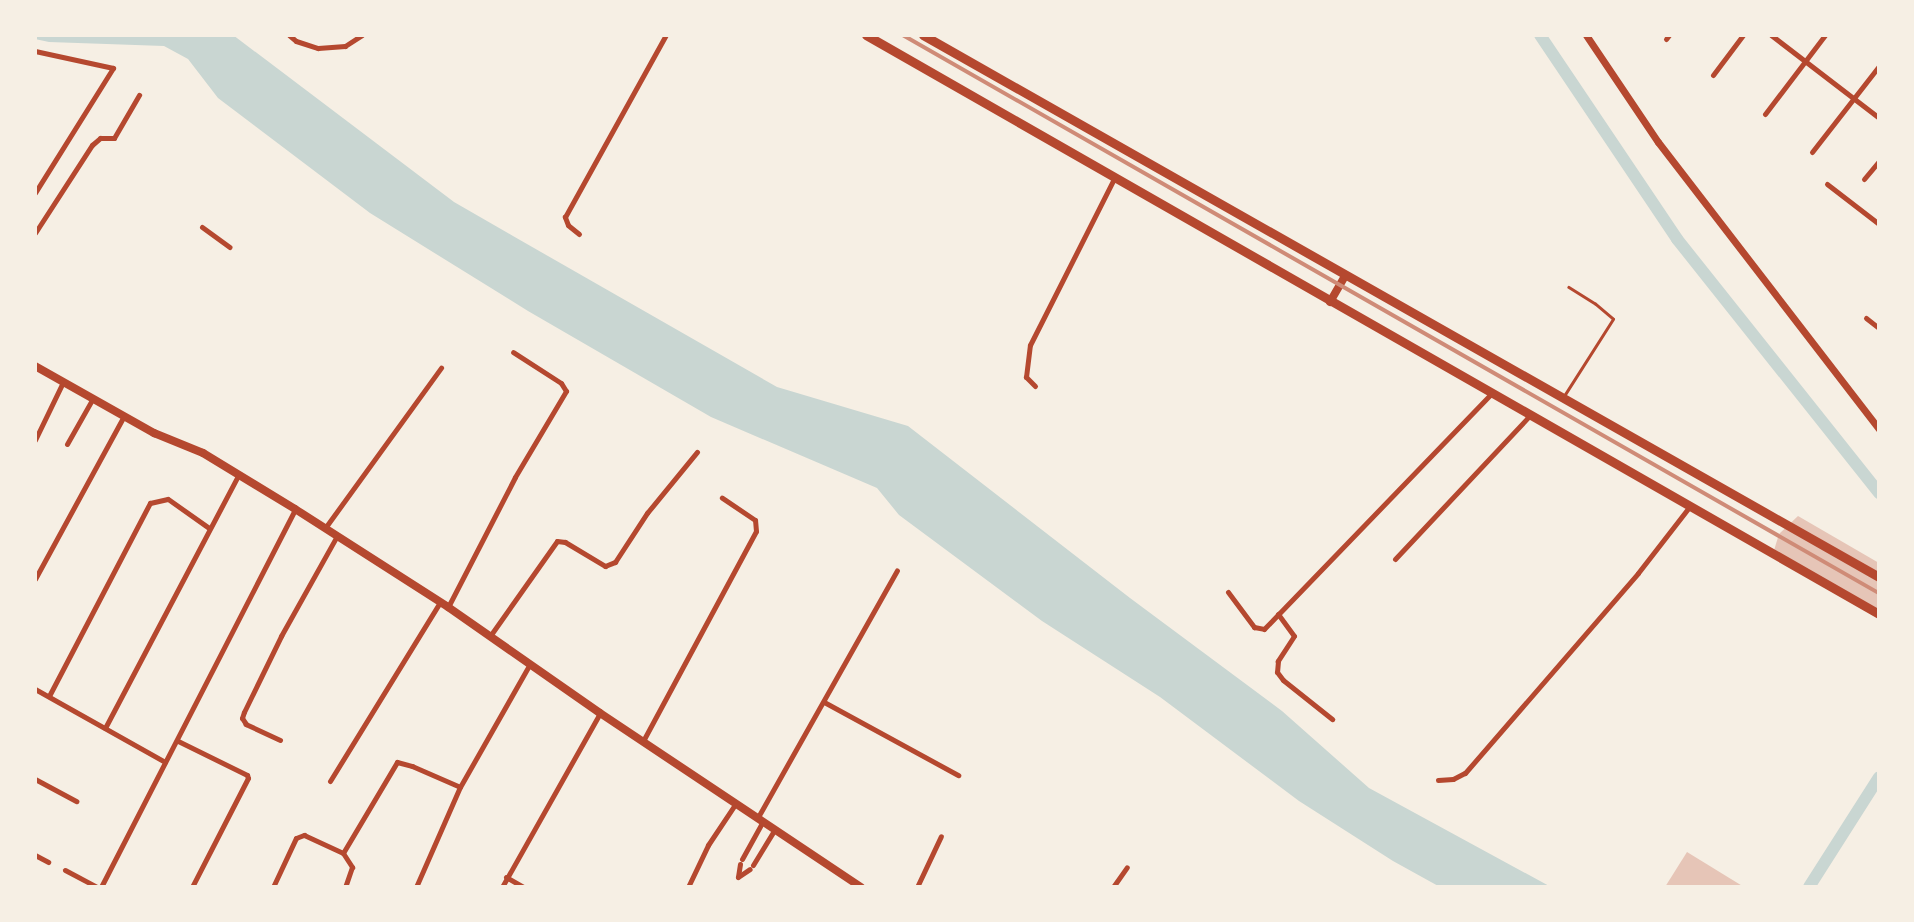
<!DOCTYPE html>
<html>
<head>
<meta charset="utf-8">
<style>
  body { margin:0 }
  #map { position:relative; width:1914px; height:922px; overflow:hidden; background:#f6efe4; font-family:Arial,sans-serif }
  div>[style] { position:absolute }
  .water>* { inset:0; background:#c9d6d2 }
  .canal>* { height:12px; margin:-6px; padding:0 6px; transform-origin:6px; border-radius:6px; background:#c9d6d2 }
  .building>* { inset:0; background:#e6c5b7 }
  .service>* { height:2.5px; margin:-1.25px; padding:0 1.25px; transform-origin:1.25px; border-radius:1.25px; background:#b5482f }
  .minor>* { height:5px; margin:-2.5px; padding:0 2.5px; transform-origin:2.5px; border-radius:2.5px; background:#b5482f }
  .tertiary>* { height:7px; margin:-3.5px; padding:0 3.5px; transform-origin:3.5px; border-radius:3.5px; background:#b5482f }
  .secondary>* { height:8px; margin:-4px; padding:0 4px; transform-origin:4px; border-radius:4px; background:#b5482f }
  .primary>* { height:9px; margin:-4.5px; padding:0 4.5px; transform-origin:4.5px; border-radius:4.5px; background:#b5482f }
  .rail>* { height:3.5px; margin:-1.75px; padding:0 1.75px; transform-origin:1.75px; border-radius:1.75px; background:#cf8b77 }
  span { translate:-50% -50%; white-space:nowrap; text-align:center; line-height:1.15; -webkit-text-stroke:5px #f6efe4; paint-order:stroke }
  .frame { position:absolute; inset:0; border:37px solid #f6efe4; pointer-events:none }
</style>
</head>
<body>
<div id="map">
  <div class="water">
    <i style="clip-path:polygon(35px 35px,233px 35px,454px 202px,513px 236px,777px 387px,908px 426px,1130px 598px,1282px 711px,1369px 788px,1551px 887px,1440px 887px,1393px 861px,1299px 801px,1160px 697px,1042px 621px,899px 515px,877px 488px,711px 417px,528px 311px,370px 213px,218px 98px,188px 59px,164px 46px,49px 42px,35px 39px)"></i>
  </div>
  <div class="canal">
    <i style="left:1540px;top:35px;width:246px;rotate:56.1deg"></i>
    <i style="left:1677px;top:239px;width:325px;rotate:51.5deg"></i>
    <i style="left:1809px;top:887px;width:130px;rotate:-57.5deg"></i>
  </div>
  <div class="building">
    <i style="clip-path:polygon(1798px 516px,1879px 563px,1879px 619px,1772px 557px,1779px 534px)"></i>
    <i style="clip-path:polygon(1687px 852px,1744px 887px,1665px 887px)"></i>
  </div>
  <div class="service">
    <i style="left:1564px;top:396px;width:91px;rotate:-57.5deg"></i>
    <i style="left:1613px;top:319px;width:23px;rotate:-140deg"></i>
    <i style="left:1595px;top:304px;width:31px;rotate:-148deg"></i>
  </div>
  <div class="minor">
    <i style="left:289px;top:35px;width:9px;rotate:41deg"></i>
    <i style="left:296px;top:41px;width:23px;rotate:18deg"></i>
    <i style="left:318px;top:48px;width:27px;rotate:-4deg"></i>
    <i style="left:345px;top:46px;width:20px;rotate:-33deg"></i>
    <i style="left:1771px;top:35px;width:136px;rotate:37.5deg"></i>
    <i style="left:1666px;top:39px;width:5px;rotate:-53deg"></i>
    <i style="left:35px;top:51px;width:80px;rotate:12.3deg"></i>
    <i style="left:113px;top:68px;width:147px;rotate:122deg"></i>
    <i style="left:1713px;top:75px;width:50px;rotate:-53.1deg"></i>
    <i style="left:1765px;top:114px;width:99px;rotate:-52.8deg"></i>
    <i style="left:1812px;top:152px;width:109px;rotate:-52.1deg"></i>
    <i style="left:1864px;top:179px;width:23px;rotate:-50deg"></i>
    <i style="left:1827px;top:184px;width:66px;rotate:37.6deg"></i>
    <i style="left:202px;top:227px;width:34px;rotate:36deg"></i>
    <i style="left:35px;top:233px;width:105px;rotate:-57.1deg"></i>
    <i style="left:92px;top:145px;width:11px;rotate:-41deg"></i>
    <i style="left:100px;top:138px;width:14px"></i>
    <i style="left:114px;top:138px;width:50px;rotate:-59.8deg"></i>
    <i style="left:579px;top:234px;width:14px;rotate:-141deg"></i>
    <i style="left:568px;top:225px;width:9px;rotate:-111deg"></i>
    <i style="left:565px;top:217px;width:208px;rotate:-61deg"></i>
    <i style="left:1866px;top:318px;width:16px;rotate:38deg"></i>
    <i style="left:1035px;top:386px;width:13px;rotate:-135deg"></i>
    <i style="left:1026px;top:377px;width:32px;rotate:-83deg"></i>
    <i style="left:1030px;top:345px;width:188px;rotate:-63.2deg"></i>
    <i style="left:35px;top:440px;width:64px;rotate:-64.2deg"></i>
    <i style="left:67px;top:444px;width:53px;rotate:-60.5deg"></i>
    <i style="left:325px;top:528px;width:198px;rotate:-54.1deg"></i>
    <i style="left:1395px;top:559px;width:197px;rotate:-46.8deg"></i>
    <i style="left:35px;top:579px;width:186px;rotate:-61.4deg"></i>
    <i style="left:1228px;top:592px;width:44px;rotate:53.4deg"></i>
    <i style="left:1254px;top:627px;width:10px;rotate:11deg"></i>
    <i style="left:1264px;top:629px;width:328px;rotate:-46deg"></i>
    <i style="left:448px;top:607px;width:146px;rotate:-62.7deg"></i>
    <i style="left:515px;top:477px;width:100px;rotate:-59.3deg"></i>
    <i style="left:566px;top:391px;width:9px;rotate:-122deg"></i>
    <i style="left:561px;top:383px;width:57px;rotate:-147.1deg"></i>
    <i style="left:1278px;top:614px;width:27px;rotate:54deg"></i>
    <i style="left:1294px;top:636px;width:30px;rotate:123deg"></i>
    <i style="left:1278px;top:661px;width:11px;rotate:95deg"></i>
    <i style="left:1277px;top:672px;width:10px;rotate:53deg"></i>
    <i style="left:1283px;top:680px;width:63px;rotate:38.5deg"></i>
    <i style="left:490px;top:636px;width:116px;rotate:-54.8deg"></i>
    <i style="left:557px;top:541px;width:8px;rotate:7deg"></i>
    <i style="left:565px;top:542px;width:47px;rotate:31deg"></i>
    <i style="left:605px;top:566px;width:11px;rotate:-22deg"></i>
    <i style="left:615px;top:562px;width:59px;rotate:-56.9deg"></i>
    <i style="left:647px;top:513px;width:79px;rotate:-50.7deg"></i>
    <i style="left:35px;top:689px;width:149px;rotate:29.3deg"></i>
    <i style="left:49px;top:696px;width:218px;rotate:-62.4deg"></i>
    <i style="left:150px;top:503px;width:18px;rotate:-13deg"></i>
    <i style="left:168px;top:499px;width:50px;rotate:35.3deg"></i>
    <i style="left:824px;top:702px;width:153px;rotate:28.6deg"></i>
    <i style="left:105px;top:728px;width:287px;rotate:-62.2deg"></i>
    <i style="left:280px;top:740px;width:38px;rotate:-155deg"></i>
    <i style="left:246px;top:724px;width:7px;rotate:-124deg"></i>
    <i style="left:242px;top:718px;width:6px;rotate:-72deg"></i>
    <i style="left:244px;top:712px;width:85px;rotate:-64deg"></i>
    <i style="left:281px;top:636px;width:115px;rotate:-60.8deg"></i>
    <i style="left:178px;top:741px;width:77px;rotate:26.2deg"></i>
    <i style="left:247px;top:775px;width:3px;rotate:72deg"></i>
    <i style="left:248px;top:778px;width:123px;rotate:117.2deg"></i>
    <i style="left:643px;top:741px;width:238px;rotate:-61.7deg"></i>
    <i style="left:756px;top:531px;width:11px;rotate:-95deg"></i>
    <i style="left:755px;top:520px;width:40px;rotate:-146deg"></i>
    <i style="left:35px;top:779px;width:47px;rotate:28.2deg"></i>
    <i style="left:1438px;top:780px;width:15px;rotate:-4deg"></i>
    <i style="left:1453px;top:779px;width:13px;rotate:-27deg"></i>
    <i style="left:1465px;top:773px;width:264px;rotate:-49.1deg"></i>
    <i style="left:1638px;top:573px;width:85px;rotate:-52.2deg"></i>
    <i style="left:330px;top:781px;width:210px;rotate:-58.4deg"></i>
    <i style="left:758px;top:817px;width:283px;rotate:-60.6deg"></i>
    <i style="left:343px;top:853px;width:106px;rotate:-59.3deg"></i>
    <i style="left:397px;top:762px;width:16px;rotate:15deg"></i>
    <i style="left:412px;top:766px;width:52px;rotate:23.6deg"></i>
    <i style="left:35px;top:855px;width:15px;rotate:28deg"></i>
    <i style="left:742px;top:859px;width:43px;rotate:-61.1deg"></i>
    <i style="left:740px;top:864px;width:13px;rotate:99deg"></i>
    <i style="left:738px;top:877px;width:14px;rotate:-34deg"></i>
    <i style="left:753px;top:865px;width:42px;rotate:-58.6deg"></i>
    <i style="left:65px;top:870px;width:36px;rotate:28deg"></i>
    <i style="left:506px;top:877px;width:20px;rotate:30deg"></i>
    <i style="left:101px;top:887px;width:425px;rotate:-62.8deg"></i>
    <i style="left:273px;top:887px;width:54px;rotate:-64.9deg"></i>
    <i style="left:296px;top:838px;width:9px;rotate:-21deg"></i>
    <i style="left:304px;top:835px;width:43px;rotate:24.8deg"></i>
    <i style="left:343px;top:853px;width:17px;rotate:57deg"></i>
    <i style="left:352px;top:867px;width:21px;rotate:109deg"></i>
    <i style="left:416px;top:887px;width:109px;rotate:-66.3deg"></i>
    <i style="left:460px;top:787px;width:142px;rotate:-60.4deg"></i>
    <i style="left:502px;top:887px;width:200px;rotate:-60.6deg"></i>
    <i style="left:688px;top:887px;width:47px;rotate:-64.5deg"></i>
    <i style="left:708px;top:845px;width:50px;rotate:-56.3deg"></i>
    <i style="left:917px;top:887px;width:56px;rotate:-64.8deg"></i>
    <i style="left:1113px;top:887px;width:24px;rotate:-55deg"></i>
  </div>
  <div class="tertiary">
    <i style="left:1586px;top:35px;width:129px;rotate:56.1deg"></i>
    <i style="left:1658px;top:142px;width:362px;rotate:52.4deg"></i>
  </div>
  <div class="secondary">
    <i style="left:1330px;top:302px;width:30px;rotate:-60deg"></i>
    <i style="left:35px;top:366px;width:137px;rotate:29.4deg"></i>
    <i style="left:154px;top:433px;width:53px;rotate:22.2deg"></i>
    <i style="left:203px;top:453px;width:108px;rotate:31.3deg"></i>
    <i style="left:295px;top:509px;width:182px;rotate:32.6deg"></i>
    <i style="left:448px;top:607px;width:185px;rotate:34.9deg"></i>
    <i style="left:600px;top:713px;width:314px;rotate:33.7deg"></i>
  </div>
  <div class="primary">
    <i style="left:866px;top:35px;width:1167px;rotate:29.75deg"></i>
    <i style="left:923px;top:35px;width:1099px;rotate:29.55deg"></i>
  </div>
  <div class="rail">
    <i style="left:903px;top:35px;width:1124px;rotate:29.76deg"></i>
  </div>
  <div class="frame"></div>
</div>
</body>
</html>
